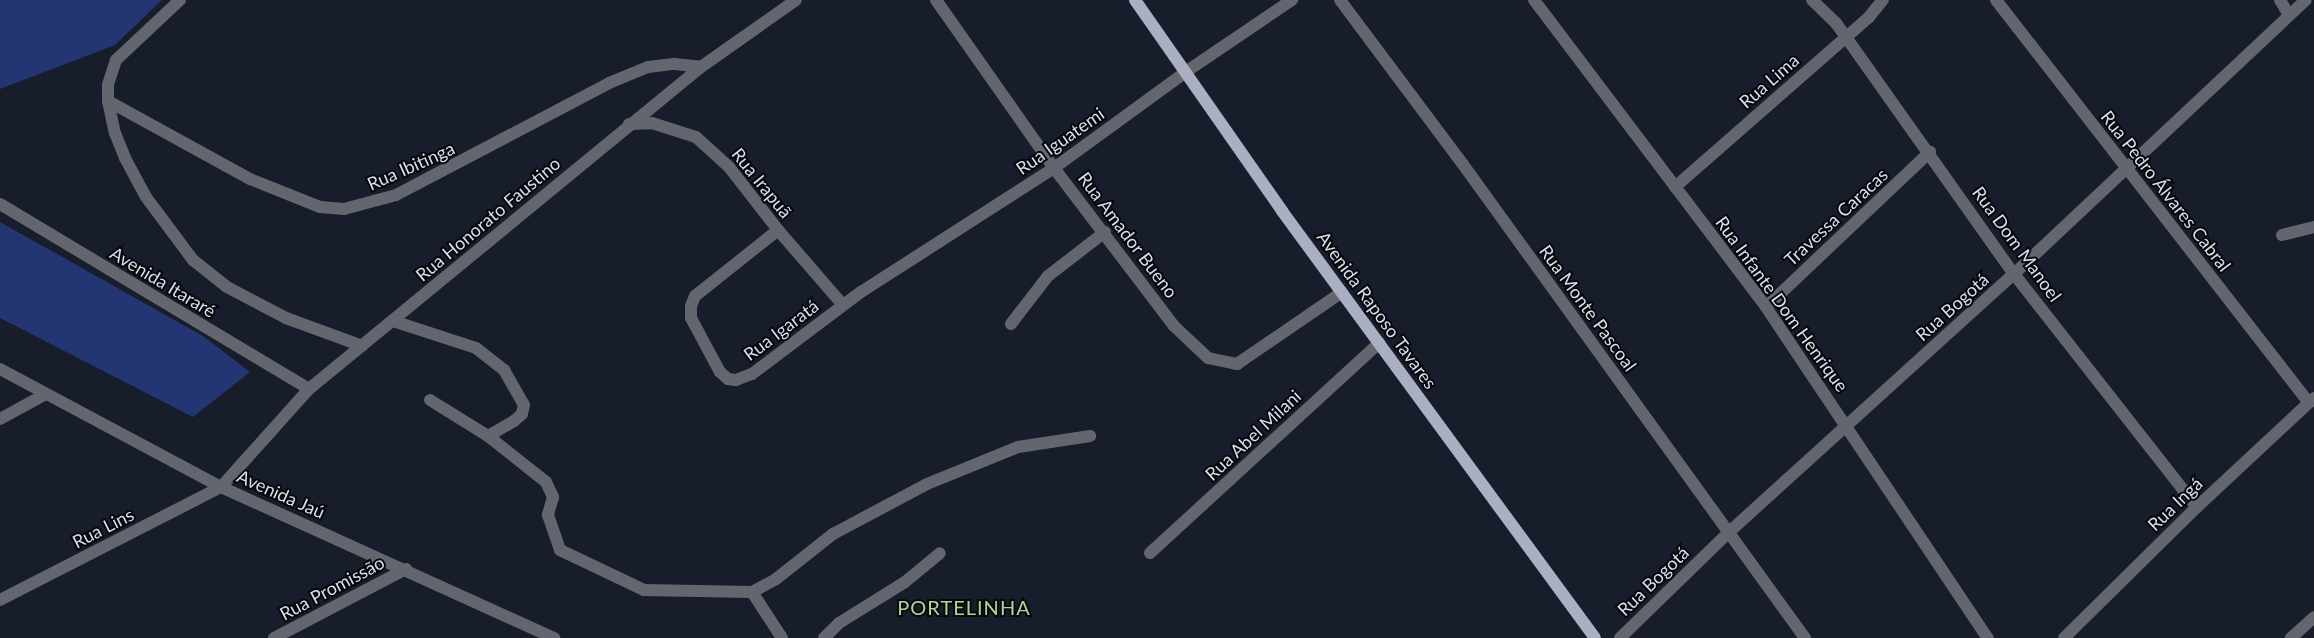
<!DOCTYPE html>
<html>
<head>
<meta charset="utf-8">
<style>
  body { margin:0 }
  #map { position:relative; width:2314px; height:638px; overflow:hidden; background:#181d2c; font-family:Lato,sans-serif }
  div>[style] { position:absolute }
  .green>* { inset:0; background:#233572 }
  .minor>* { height:12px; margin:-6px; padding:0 6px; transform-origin:6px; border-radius:6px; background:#63666e }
  .major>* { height:12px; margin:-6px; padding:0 6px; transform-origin:6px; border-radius:6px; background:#aab0c1 }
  span { translate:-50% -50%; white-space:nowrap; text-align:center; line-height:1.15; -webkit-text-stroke:4px #06080e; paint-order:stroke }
  .street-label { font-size:18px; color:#dbdfe9 }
  .quarter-label { font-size:20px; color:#b2d691; letter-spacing:1px }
</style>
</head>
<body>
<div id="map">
  <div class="green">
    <i style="clip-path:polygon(0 0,162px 0,115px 45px,0 89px)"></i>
    <i style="clip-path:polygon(0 222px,203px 336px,250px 372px,193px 417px,0 318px)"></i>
  </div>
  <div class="minor">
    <i style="left:180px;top:0;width:88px;rotate:136.8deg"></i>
    <i style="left:116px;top:60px;width:26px;rotate:108deg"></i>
    <i style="left:108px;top:85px;width:16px;rotate:90deg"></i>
    <i style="left:108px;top:101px;width:33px;rotate:78deg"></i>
    <i style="left:115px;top:133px;width:27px;rotate:68deg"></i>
    <i style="left:125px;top:158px;width:44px;rotate:61.7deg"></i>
    <i style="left:146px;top:197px;width:79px;rotate:53.3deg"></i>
    <i style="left:193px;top:260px;width:43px;rotate:38.5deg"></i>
    <i style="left:227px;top:287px;width:67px;rotate:27.7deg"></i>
    <i style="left:286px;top:318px;width:81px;rotate:20.2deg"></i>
    <i style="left:936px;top:0;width:205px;rotate:54.9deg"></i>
    <i style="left:1054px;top:168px;width:198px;rotate:52.8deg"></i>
    <i style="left:1174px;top:326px;width:47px;rotate:43.3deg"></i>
    <i style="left:1208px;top:358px;width:30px;rotate:12deg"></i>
    <i style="left:1237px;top:364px;width:127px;rotate:-34.4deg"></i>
    <i style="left:1340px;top:0;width:204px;rotate:53.2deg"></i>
    <i style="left:1462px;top:163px;width:586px;rotate:54.17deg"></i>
    <i style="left:1534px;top:0;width:385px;rotate:52.9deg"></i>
    <i style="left:1766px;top:307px;width:399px;rotate:56.2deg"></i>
    <i style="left:1812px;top:0;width:33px;rotate:44deg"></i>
    <i style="left:1836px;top:23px;width:308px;rotate:54.7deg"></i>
    <i style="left:2014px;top:274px;width:296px;rotate:51.9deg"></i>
    <i style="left:1996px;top:0;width:510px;rotate:52.16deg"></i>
    <i style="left:2280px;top:0;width:17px;rotate:59deg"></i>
    <i style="left:108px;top:101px;width:162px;rotate:28.8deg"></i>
    <i style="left:250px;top:179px;width:75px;rotate:21.8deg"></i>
    <i style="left:320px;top:207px;width:24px;rotate:5deg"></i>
    <i style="left:344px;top:209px;width:54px;rotate:-15.1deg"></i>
    <i style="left:396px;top:195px;width:241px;rotate:-27.7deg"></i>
    <i style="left:609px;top:83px;width:42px;rotate:-22.3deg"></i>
    <i style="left:648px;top:67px;width:26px;rotate:-7deg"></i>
    <i style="left:674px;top:64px;width:27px;rotate:6deg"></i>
    <i style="left:629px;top:124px;width:23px;rotate:-2deg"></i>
    <i style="left:652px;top:123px;width:46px;rotate:17.7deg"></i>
    <i style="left:696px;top:137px;width:45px;rotate:42.3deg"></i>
    <i style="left:729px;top:167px;width:80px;rotate:52.1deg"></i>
    <i style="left:778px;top:230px;width:99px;rotate:49.1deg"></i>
    <i style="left:1675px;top:187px;width:258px;rotate:-41.2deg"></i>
    <i style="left:1869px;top:17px;width:22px;rotate:-51deg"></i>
    <i style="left:0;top:204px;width:360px;rotate:30.9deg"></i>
    <i style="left:778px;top:230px;width:106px;rotate:141.5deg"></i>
    <i style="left:695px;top:296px;width:11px;rotate:112deg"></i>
    <i style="left:691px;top:306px;width:12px;rotate:90deg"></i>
    <i style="left:691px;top:318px;width:61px;rotate:61.8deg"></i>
    <i style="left:720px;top:372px;width:11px;rotate:41deg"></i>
    <i style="left:728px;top:379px;width:8px;rotate:7deg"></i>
    <i style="left:736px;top:380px;width:17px;rotate:-21deg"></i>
    <i style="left:752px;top:374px;width:136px;rotate:-37deg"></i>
    <i style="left:861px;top:292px;width:229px;rotate:-32.7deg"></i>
    <i style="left:1054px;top:168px;width:165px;rotate:-36.1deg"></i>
    <i style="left:1187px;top:71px;width:127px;rotate:-34.1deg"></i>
    <i style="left:2282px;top:235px;width:33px;rotate:-14deg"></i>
    <i style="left:1766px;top:307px;width:226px;rotate:-43.4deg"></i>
    <i style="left:393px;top:321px;width:87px;rotate:18deg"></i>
    <i style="left:476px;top:348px;width:36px;rotate:38deg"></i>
    <i style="left:504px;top:370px;width:40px;rotate:60.3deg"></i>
    <i style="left:524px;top:405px;width:9px;rotate:103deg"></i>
    <i style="left:522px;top:414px;width:11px;rotate:139deg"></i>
    <i style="left:514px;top:421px;width:30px;rotate:150deg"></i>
    <i style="left:1011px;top:324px;width:61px;rotate:-52.4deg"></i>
    <i style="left:1048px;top:276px;width:72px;rotate:-37.7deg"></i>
    <i style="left:0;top:369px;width:251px;rotate:28.1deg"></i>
    <i style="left:221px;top:487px;width:366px;rotate:24.4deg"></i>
    <i style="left:430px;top:400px;width:68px;rotate:31.8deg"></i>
    <i style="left:488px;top:436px;width:74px;rotate:38.4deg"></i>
    <i style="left:546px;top:482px;width:17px;rotate:65deg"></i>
    <i style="left:553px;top:497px;width:19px;rotate:106deg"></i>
    <i style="left:548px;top:515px;width:37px;rotate:71deg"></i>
    <i style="left:560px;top:550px;width:93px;rotate:25.5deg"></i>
    <i style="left:644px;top:590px;width:108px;rotate:1.1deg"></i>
    <i style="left:752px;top:592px;width:27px;rotate:-28deg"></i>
    <i style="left:776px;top:579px;width:73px;rotate:-38.3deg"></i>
    <i style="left:833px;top:534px;width:106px;rotate:-28deg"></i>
    <i style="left:927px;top:484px;width:98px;rotate:-22.1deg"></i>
    <i style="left:1018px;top:447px;width:73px;rotate:-8.7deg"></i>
    <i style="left:0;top:419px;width:50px;rotate:-28.6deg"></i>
    <i style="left:1150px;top:553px;width:311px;rotate:-42.5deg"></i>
    <i style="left:752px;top:592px;width:55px;rotate:56.9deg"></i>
    <i style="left:0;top:600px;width:248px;rotate:-27.1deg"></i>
    <i style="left:221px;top:487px;width:132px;rotate:-48.1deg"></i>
    <i style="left:309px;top:389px;width:507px;rotate:-39.4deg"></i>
    <i style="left:701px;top:67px;width:116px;rotate:-35.2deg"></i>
    <i style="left:274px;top:638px;width:149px;rotate:-27.6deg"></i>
    <i style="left:824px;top:638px;width:21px;rotate:-45deg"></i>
    <i style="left:839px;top:623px;width:78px;rotate:-31.8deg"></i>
    <i style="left:905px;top:582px;width:45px;rotate:-39.6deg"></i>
    <i style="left:1620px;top:638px;width:151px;rotate:-44.2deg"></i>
    <i style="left:1728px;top:533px;width:386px;rotate:-42.2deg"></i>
    <i style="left:2014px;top:274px;width:400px;rotate:-43.2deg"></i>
    <i style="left:2064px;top:638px;width:187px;rotate:-44.6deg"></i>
    <i style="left:2197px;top:507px;width:160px;rotate:-43deg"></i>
    <i style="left:2291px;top:638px;width:31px;rotate:-42deg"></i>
  </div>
  <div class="major">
    <i style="left:1135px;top:0;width:257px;rotate:55.1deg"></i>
    <i style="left:1282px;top:211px;width:529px;rotate:53.76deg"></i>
  </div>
  <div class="street-label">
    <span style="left:1769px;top:81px;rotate:-41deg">Rua Lima</span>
    <span style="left:1060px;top:141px;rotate:-35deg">Rua Iguatemi</span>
    <span style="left:411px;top:166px;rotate:-24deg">Rua Ibitinga</span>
    <span style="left:762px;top:183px;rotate:51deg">Rua Irapuã</span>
    <span style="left:2166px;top:191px;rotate:52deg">Rua Pedro Álvares Cabral</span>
    <span style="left:1836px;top:217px;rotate:-43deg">Travessa Caracas</span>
    <span style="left:488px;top:219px;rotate:-40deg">Rua Honorato Faustino</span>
    <span style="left:1128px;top:235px;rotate:53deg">Rua Amador Bueno</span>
    <span style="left:2017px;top:244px;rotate:54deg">Rua Dom Manoel</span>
    <span style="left:163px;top:282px;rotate:31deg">Avenida Itararé</span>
    <span style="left:1782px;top:304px;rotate:54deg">Rua Infante Dom Henrique</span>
    <span style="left:1952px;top:307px;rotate:-42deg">Rua Bogotá</span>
    <span style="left:1588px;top:308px;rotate:54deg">Rua Monte Pascoal</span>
    <span style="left:1377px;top:310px;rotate:54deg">Avenida Raposo Tavares</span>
    <span style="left:781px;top:330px;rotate:-37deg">Rua Igaratá</span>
    <span style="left:1253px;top:435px;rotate:-43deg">Rua Abel Milani</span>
    <span style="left:281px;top:494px;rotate:24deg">Avenida Jaú</span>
    <span style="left:2175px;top:504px;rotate:-44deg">Rua Ingá</span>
    <span style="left:103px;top:528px;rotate:-27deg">Rua Lins</span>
    <span style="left:1653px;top:581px;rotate:-44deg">Rua Bogotá</span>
    <span style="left:332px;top:588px;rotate:-28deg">Rua Promissão</span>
  </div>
  <div class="quarter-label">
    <span style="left:964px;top:607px">PORTELINHA</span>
  </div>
</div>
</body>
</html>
